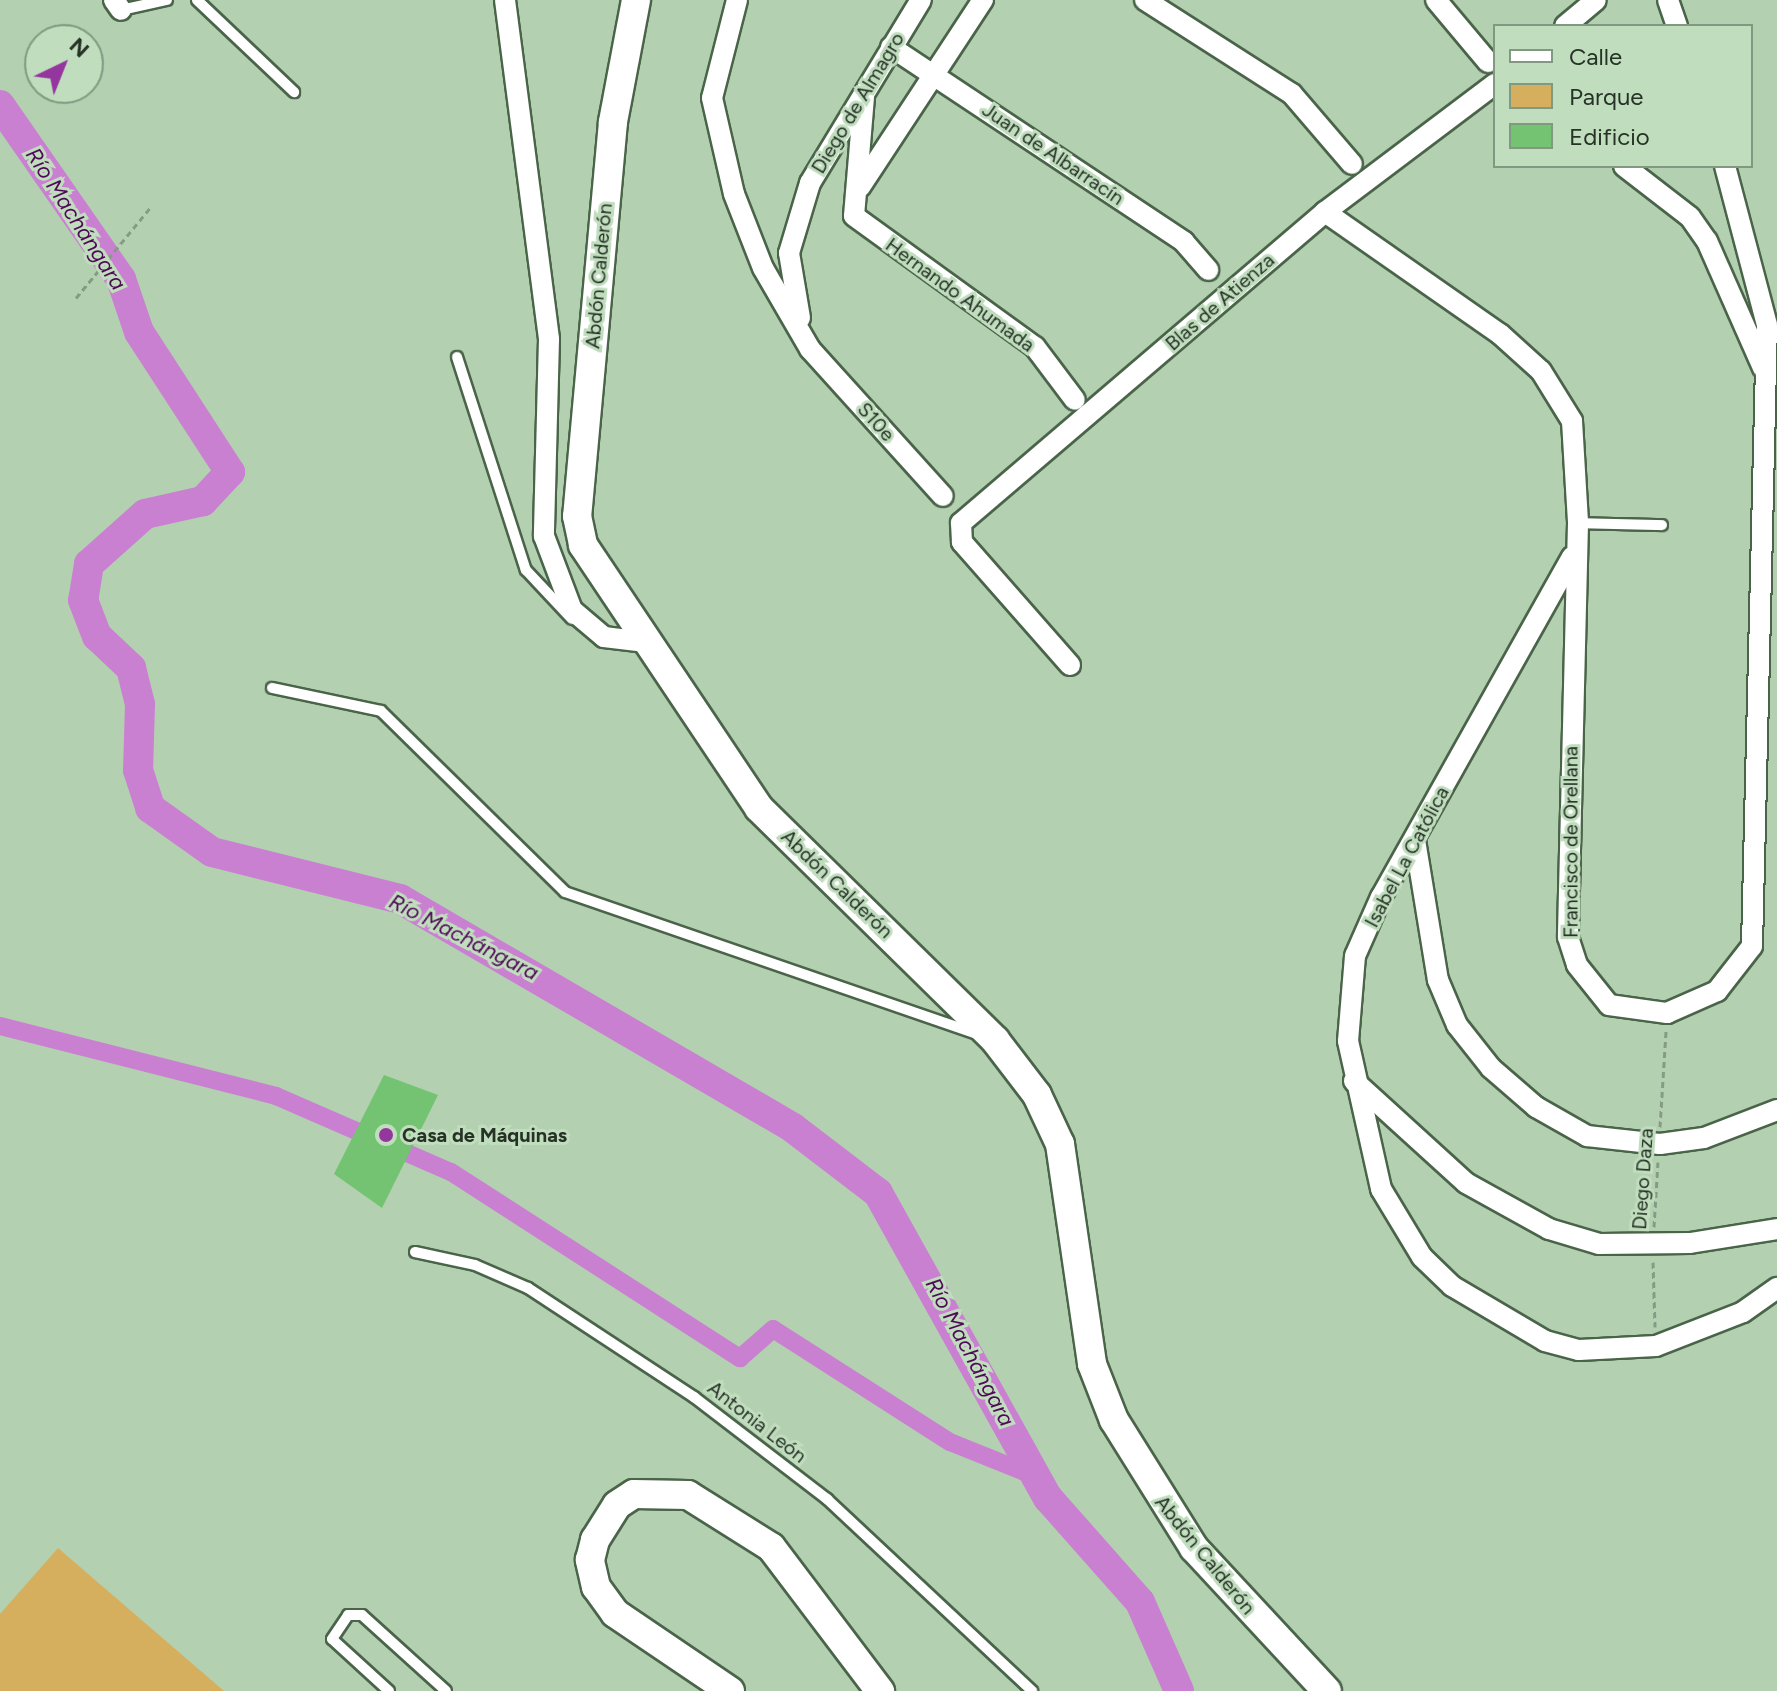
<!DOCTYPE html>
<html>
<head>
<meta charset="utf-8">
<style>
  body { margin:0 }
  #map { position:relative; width:1777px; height:1691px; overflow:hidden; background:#b3d0b1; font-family:Figtree,sans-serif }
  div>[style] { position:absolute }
  .green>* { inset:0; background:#d6af5e }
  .canal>* { height:18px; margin:-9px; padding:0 9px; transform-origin:9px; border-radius:9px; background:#c980d1 }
  .river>* { height:30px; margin:-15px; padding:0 15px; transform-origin:15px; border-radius:15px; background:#c980d1 }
  .building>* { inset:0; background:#73c372 }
  .path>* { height:3px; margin-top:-1.5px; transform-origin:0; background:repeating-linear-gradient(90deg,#849c83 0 6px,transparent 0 10px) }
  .roads { filter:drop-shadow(2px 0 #4a6449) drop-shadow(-2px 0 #4a6449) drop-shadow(0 2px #4a6449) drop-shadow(0 -2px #4a6449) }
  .lane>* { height:10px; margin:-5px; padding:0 5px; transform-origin:5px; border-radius:5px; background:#fff }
  .street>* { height:20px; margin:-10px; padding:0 10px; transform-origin:10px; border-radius:10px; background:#fff }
  .secondary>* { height:28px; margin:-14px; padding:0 14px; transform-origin:14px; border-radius:14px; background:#fff }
  .dots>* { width:22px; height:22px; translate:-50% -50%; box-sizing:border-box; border:4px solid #c0ddbe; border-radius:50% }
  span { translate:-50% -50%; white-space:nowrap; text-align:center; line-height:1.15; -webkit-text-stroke:6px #c0ddbe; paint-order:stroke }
  .street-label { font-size:20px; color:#263226 }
  .poi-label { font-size:20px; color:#263226; font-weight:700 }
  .left { translate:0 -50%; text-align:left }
  .water-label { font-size:22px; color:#4f0a57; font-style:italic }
  .legend { position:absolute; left:1493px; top:24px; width:260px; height:144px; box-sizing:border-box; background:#c0ddbe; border:2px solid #829981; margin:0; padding:10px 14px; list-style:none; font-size:24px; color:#263226 }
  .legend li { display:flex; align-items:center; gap:16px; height:40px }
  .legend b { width:40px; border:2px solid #829981 }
  .north { position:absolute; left:24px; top:24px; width:80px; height:80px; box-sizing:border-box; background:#c0ddbe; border:2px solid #829981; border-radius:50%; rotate:43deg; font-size:22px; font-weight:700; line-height:32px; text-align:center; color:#263226 }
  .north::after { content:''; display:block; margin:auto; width:28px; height:36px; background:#94369e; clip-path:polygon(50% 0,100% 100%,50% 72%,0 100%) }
</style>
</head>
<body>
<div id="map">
  <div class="green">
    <i style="clip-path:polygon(58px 1548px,224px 1691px,0 1691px,0 1614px)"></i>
  </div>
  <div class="canal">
    <i style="left:0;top:1026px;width:285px;rotate:14.2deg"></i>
    <i style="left:276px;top:1096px;width:191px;rotate:23.5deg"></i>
    <i style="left:451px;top:1172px;width:344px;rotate:32.8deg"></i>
    <i style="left:740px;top:1358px;width:44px;rotate:-41.3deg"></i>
    <i style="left:773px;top:1329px;width:210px;rotate:32.6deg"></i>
    <i style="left:950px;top:1442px;width:94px;rotate:21.9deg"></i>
  </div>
  <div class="river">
    <i style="left:0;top:105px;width:212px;rotate:55.2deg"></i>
    <i style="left:121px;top:279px;width:56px;rotate:71.2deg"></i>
    <i style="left:139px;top:332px;width:167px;rotate:57deg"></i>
    <i style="left:230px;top:472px;width:40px;rotate:133deg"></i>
    <i style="left:203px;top:501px;width:59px;rotate:167.4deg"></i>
    <i style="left:145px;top:514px;width:75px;rotate:138.2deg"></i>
    <i style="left:89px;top:564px;width:36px;rotate:99deg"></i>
    <i style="left:83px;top:600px;width:39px;rotate:69deg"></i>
    <i style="left:97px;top:636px;width:47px;rotate:43.3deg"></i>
    <i style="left:131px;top:668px;width:37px;rotate:76deg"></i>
    <i style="left:140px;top:704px;width:66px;rotate:91.7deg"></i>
    <i style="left:138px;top:770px;width:40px;rotate:72deg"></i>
    <i style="left:150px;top:808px;width:76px;rotate:35.4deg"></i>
    <i style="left:212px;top:852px;width:194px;rotate:14deg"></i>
    <i style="left:400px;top:899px;width:455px;rotate:30.2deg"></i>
    <i style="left:793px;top:1128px;width:107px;rotate:37.4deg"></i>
    <i style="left:878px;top:1193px;width:349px;rotate:60.9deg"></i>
    <i style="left:1048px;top:1498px;width:139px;rotate:48.5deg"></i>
    <i style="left:1140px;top:1602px;width:97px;rotate:66.3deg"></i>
  </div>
  <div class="building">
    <i style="clip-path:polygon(384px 1075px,438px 1095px,382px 1208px,334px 1174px)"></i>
  </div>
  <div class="path">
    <i style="left:76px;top:298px;width:117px;rotate:-50.6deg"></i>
    <i style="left:1660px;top:1127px;width:96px;rotate:-86.4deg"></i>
    <i style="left:1654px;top:1227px;width:65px;rotate:-86.5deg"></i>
    <i style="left:1653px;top:1262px;width:65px;rotate:88.2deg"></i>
  </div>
  <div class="roads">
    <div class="lane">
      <i style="left:197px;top:0;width:134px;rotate:43.5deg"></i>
      <i style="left:121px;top:10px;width:47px;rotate:-12.3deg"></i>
      <i style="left:457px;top:357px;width:224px;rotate:72.1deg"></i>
      <i style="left:526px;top:570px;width:67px;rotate:46.8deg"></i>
      <i style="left:1578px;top:523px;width:84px;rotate:1.4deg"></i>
      <i style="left:272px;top:688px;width:111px;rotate:11.9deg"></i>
      <i style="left:381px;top:711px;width:258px;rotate:44.5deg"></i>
      <i style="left:565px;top:892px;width:434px;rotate:19deg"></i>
      <i style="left:415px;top:1252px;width:61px;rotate:12.2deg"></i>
      <i style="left:475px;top:1265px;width:58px;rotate:23.5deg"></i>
      <i style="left:528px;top:1288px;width:199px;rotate:33.3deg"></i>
      <i style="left:694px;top:1397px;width:168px;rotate:37.5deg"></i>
      <i style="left:827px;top:1499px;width:281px;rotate:43.1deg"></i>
      <i style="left:389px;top:1691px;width:77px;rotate:-137.6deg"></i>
      <i style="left:332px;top:1639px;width:29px;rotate:-56deg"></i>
      <i style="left:348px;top:1615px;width:14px"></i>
      <i style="left:362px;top:1615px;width:113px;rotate:42.1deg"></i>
    </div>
    <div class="street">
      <i style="left:114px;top:0;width:12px;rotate:55deg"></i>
      <i style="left:505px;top:0;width:342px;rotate:82.6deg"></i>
      <i style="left:549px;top:339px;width:197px;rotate:91.5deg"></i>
      <i style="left:544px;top:536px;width:79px;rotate:69.3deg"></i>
      <i style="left:572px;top:610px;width:42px;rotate:40.2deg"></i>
      <i style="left:604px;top:637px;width:38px;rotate:7deg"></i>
      <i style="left:737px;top:0;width:101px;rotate:104.3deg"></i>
      <i style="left:712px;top:98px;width:98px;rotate:77.1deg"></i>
      <i style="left:734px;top:194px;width:79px;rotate:68.6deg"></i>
      <i style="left:763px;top:268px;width:94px;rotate:59.9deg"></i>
      <i style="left:810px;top:349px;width:198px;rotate:47.9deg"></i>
      <i style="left:1145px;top:0;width:174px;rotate:32.6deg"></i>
      <i style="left:1292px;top:94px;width:92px;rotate:49.4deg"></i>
      <i style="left:1436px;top:0;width:81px;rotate:50deg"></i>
      <i style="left:1668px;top:0;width:28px;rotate:71deg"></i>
      <i style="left:1565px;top:26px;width:40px;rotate:-40deg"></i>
      <i style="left:891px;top:47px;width:352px;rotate:33.6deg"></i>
      <i style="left:1184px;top:242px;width:37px;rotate:49deg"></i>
      <i style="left:864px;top:97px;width:119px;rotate:94.8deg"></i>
      <i style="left:854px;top:216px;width:223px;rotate:35.9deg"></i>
      <i style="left:1035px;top:347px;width:66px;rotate:53deg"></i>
      <i style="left:1624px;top:166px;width:83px;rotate:37.7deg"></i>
      <i style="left:1690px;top:217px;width:29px;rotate:55deg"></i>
      <i style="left:1707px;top:241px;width:139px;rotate:66.2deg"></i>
      <i style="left:860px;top:187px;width:224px;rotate:-56.7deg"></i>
      <i style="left:1325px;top:212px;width:213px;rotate:34.9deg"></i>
      <i style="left:1500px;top:334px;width:55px;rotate:42.1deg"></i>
      <i style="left:1541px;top:371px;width:59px;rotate:58.2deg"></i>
      <i style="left:1572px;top:421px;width:102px;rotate:86.6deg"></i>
      <i style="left:1578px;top:523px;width:414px;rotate:91.4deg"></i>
      <i style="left:1568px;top:937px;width:29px;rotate:72deg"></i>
      <i style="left:1577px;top:965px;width:51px;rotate:51.3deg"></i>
      <i style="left:1609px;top:1005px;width:59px;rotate:7.9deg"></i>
      <i style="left:1667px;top:1013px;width:55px;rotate:-23.7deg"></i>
      <i style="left:1717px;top:991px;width:57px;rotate:-52.1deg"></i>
      <i style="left:1752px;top:946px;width:621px;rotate:-88.62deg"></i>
      <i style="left:1767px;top:325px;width:164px;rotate:-104.8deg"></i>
      <i style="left:800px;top:318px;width:66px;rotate:-99.6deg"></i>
      <i style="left:789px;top:253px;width:73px;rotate:-73.3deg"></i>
      <i style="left:810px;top:183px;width:214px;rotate:-58.8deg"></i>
      <i style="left:1572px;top:557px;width:390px;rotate:119.3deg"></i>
      <i style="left:1381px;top:897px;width:64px;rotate:113.8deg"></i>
      <i style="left:1355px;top:956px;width:85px;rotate:94.7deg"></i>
      <i style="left:1348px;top:1041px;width:152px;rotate:77.4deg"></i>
      <i style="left:1381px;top:1189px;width:79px;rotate:58.9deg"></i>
      <i style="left:1422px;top:1257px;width:42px;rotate:44deg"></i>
      <i style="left:1452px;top:1286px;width:108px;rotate:30.6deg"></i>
      <i style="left:1545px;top:1341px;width:35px;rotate:15deg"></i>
      <i style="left:1579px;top:1350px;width:77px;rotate:-3deg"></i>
      <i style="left:1656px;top:1346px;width:93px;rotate:-21.3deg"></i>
      <i style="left:1743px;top:1312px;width:42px;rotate:-35.2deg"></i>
      <i style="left:1070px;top:665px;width:164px;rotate:-131.3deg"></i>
      <i style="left:962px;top:542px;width:19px;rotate:-93deg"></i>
      <i style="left:961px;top:523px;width:479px;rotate:-40.5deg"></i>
      <i style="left:1325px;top:212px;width:213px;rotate:-37deg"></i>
      <i style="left:1415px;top:840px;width:142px;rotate:80.7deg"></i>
      <i style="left:1438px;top:980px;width:49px;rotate:67.1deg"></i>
      <i style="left:1457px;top:1025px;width:55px;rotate:51.7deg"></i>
      <i style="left:1491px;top:1068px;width:60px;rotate:40.9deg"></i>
      <i style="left:1536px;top:1107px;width:59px;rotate:29.6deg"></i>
      <i style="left:1587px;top:1136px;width:73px;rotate:6.3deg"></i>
      <i style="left:1660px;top:1144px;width:44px;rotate:-7.8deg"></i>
      <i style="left:1704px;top:1138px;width:78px;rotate:-21deg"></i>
      <i style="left:1354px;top:1081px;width:151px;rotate:42.3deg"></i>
      <i style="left:1466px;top:1183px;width:95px;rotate:29deg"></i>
      <i style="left:1549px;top:1229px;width:52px;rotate:16.7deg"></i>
      <i style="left:1599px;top:1244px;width:91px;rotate:-0.6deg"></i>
      <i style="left:1690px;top:1243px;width:88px;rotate:-9.1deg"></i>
    </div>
    <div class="secondary">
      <i style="left:636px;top:0;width:124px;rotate:100.7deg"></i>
      <i style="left:613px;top:122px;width:396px;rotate:95.2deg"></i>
      <i style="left:577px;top:516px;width:30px;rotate:78deg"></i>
      <i style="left:583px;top:545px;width:316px;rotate:56.2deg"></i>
      <i style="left:759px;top:808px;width:331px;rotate:44.5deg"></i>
      <i style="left:995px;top:1040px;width:69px;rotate:52.6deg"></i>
      <i style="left:1037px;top:1095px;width:54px;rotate:64.9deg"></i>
      <i style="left:1060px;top:1144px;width:222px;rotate:81.7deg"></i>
      <i style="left:1092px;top:1364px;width:60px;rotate:68.6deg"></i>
      <i style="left:1114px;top:1420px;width:151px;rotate:58deg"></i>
      <i style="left:1194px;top:1548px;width:195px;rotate:47.1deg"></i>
      <i style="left:730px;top:1691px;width:139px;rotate:-145.9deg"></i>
      <i style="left:615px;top:1613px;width:32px;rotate:-126deg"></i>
      <i style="left:596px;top:1587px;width:28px;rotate:-103deg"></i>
      <i style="left:590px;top:1560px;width:21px;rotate:-76deg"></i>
      <i style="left:595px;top:1540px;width:41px;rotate:-57.8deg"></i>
      <i style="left:617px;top:1505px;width:20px;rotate:-33deg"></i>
      <i style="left:634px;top:1494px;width:54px;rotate:1.1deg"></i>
      <i style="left:688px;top:1495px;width:98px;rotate:32.1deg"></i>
      <i style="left:771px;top:1547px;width:181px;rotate:52.9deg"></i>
    </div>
  </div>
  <div class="dots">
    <i style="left:386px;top:1135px;background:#94369e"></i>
  </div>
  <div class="street-label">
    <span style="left:858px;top:103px;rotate:-59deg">Diego de Almagro</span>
    <span style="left:1053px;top:154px;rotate:34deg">Juan de Albarracín</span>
    <span style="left:599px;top:276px;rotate:-85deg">Abdón Calderón</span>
    <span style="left:960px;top:295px;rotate:36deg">Hernando Ahumada</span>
    <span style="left:1220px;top:302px;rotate:-41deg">Blas de Atienza</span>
    <span style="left:876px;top:422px;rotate:48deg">S10e</span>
    <span style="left:1571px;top:842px;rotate:-90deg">Francisco de Orellana</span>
    <span style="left:1407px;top:857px;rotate:-62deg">Isabel La Católica</span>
    <span style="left:837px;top:884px;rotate:44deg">Abdón Calderón</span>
    <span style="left:1643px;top:1179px;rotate:-86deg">Diego Daza</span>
    <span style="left:757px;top:1422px;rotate:38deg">Antonia León</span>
    <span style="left:1205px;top:1555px;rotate:51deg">Abdón Calderón</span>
  </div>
  <div class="poi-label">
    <span class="left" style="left:402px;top:1135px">Casa de Máquinas</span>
  </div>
  <div class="water-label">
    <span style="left:76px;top:219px;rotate:57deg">Río Machángara</span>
    <span style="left:464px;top:937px;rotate:27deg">Río Machángara</span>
    <span style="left:970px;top:1352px;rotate:62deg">Río Machángara</span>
  </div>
  <ul class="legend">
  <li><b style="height:10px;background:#fff"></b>Calle</li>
  <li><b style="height:22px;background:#d6af5e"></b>Parque</li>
  <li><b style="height:22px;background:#73c372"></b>Edificio</li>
  </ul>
  <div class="north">N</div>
</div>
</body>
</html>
